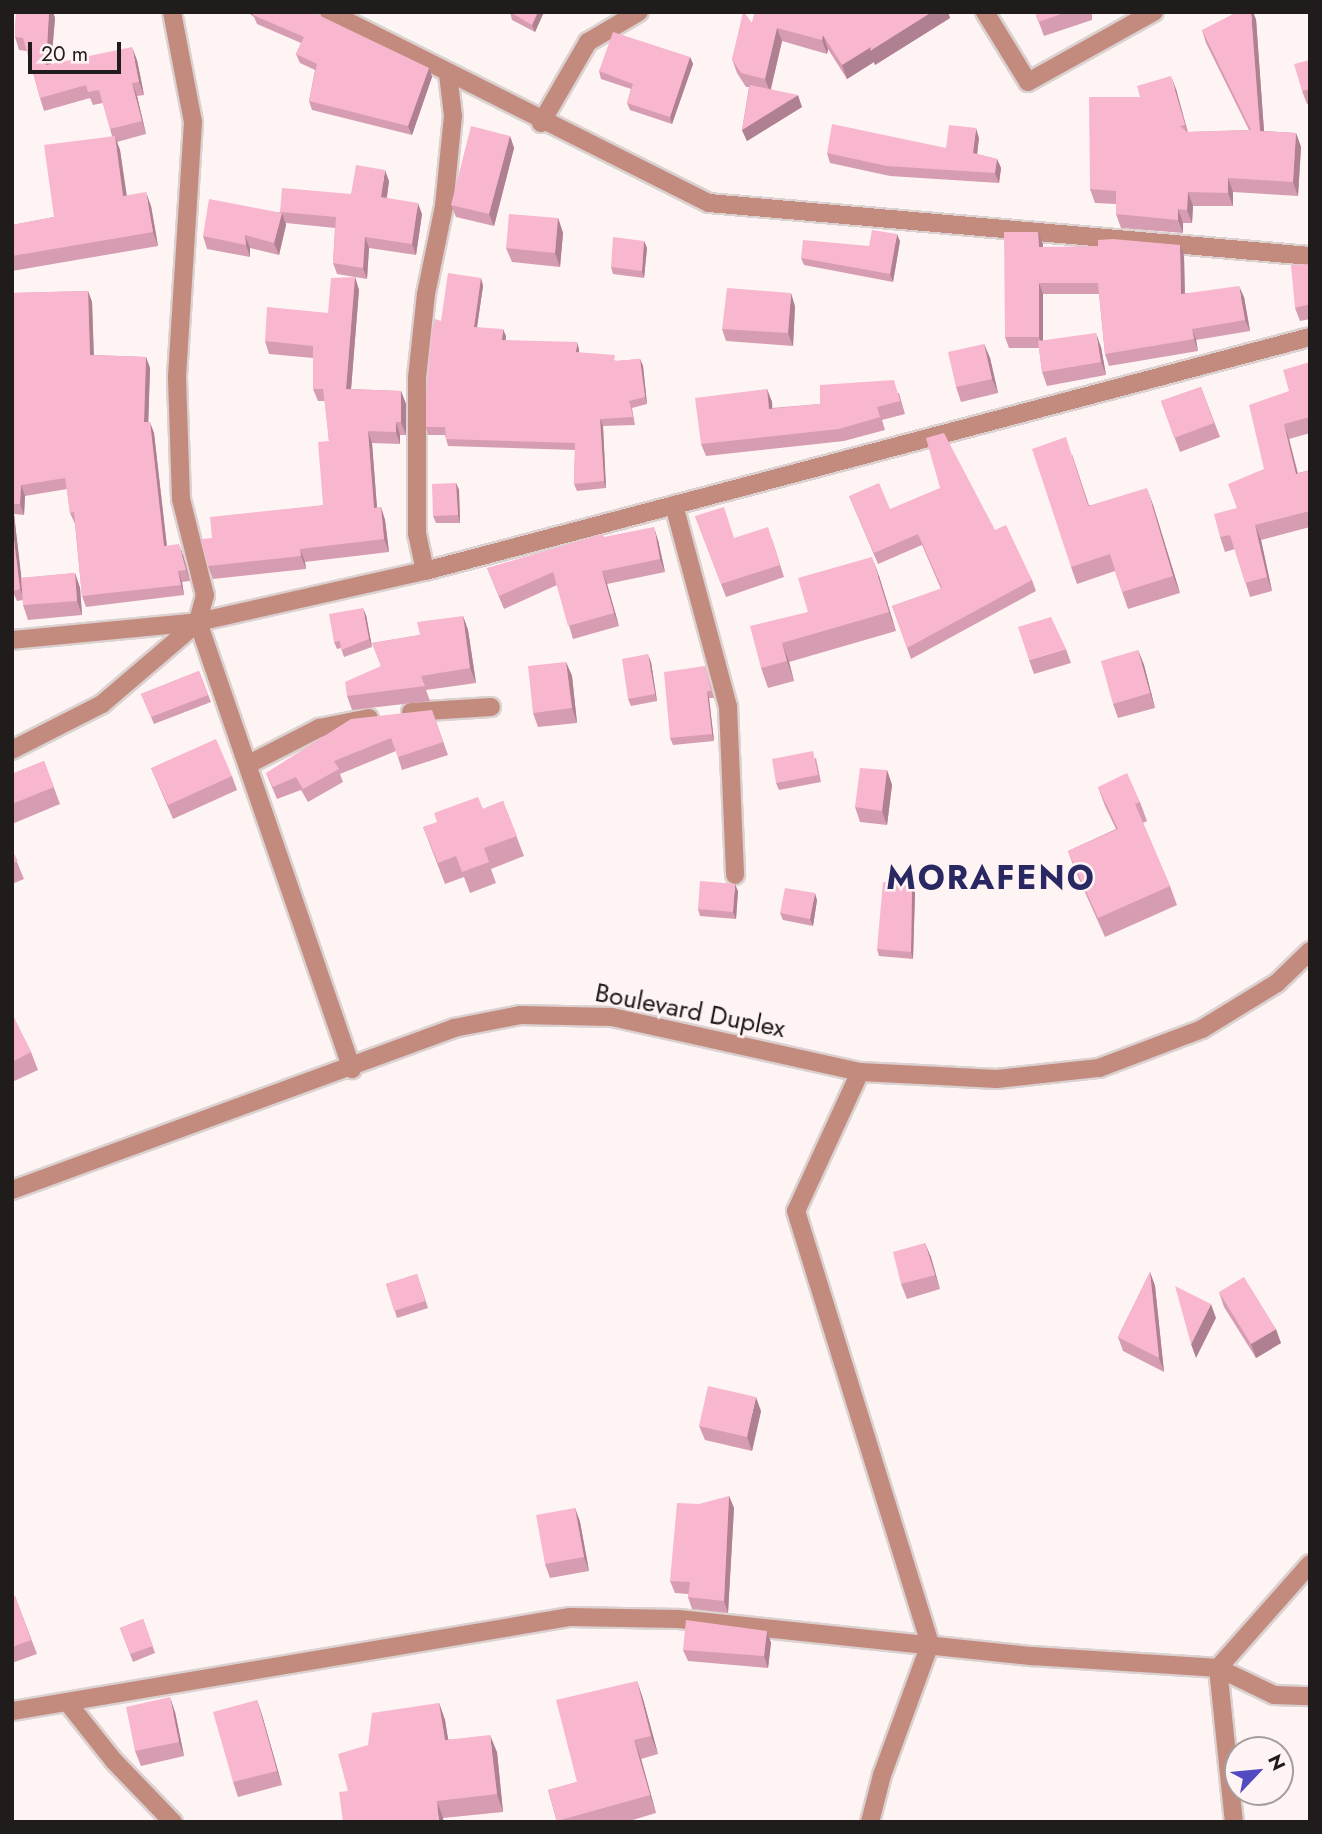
<!DOCTYPE html>
<html>
<head>
<meta charset="utf-8">
<style>
  body { margin:0 }
  #map { position:relative; width:1322px; height:1834px; overflow:hidden; background:#fff4f4; font-family:Jost,sans-serif }
  div>[style] { position:absolute }
  .roads { filter:drop-shadow(2px 0 #dbd1d1) drop-shadow(-2px 0 #dbd1d1) drop-shadow(0 2px #dbd1d1) drop-shadow(0 -2px #dbd1d1) }
  .minor>* { height:18px; margin:-9px; padding:0 9px; transform-origin:9px; border-radius:9px; background:#c38a7e }
  .wall>* { inset:0; background:#d69db2 }
  .shaded-wall>* { inset:0; background:#ae8091 }
  .building>* { inset:0; background:#f9b7cf }
  span { translate:-50% -50%; white-space:nowrap; text-align:center; line-height:1.15; -webkit-text-stroke:5px #fff4f4; paint-order:stroke }
  .street-label { font-size:26px; color:#201c1c }
  .district-label { font-size:33px; color:#292862; font-weight:700; letter-spacing:2px }
  .frame { position:absolute; inset:0; border:14px solid #201c1c; pointer-events:none }
  .north { position:absolute; left:1224px; top:1736px; width:70px; height:70px; box-sizing:border-box; background:#fff4f4; border:2px solid #a69e9e; border-radius:50%; rotate:64deg; font-size:19px; font-weight:700; line-height:28px; text-align:center; color:#201c1c }
  .north::after { content:''; display:block; margin:auto; width:24px; height:32px; background:#514ac1; clip-path:polygon(50% 0,100% 100%,50% 72%,0 100%) }
  .scale { position:absolute; left:28px; top:42px; width:93px; height:32px; box-sizing:border-box; border:4px solid #201c1c; border-top:0; padding-left:9px; font-size:21px; line-height:24px; white-space:nowrap; color:#201c1c; -webkit-text-stroke:5px #fff4f4; paint-order:stroke }
</style>
</head>
<body>
<div id="map">
  <div class="roads">
    <div class="minor">
      <i style="left:172px;top:12px;width:112px;rotate:79.2deg"></i>
      <i style="left:193px;top:122px;width:256px;rotate:93.6deg"></i>
      <i style="left:177px;top:378px;width:121px;rotate:88.1deg"></i>
      <i style="left:181px;top:499px;width:99px;rotate:76deg"></i>
      <i style="left:205px;top:595px;width:28px;rotate:105deg"></i>
      <i style="left:198px;top:622px;width:473px;rotate:71deg"></i>
      <i style="left:329px;top:12px;width:425px;rotate:26.7deg"></i>
      <i style="left:709px;top:203px;width:603px;rotate:5.04deg"></i>
      <i style="left:985px;top:12px;width:82px;rotate:58.4deg"></i>
      <i style="left:1028px;top:82px;width:144px;rotate:-29.1deg"></i>
      <i style="left:541px;top:123px;width:94px;rotate:-59.9deg"></i>
      <i style="left:588px;top:42px;width:59px;rotate:-30.5deg"></i>
      <i style="left:674px;top:505px;width:208px;rotate:75deg"></i>
      <i style="left:728px;top:706px;width:169px;rotate:87.6deg"></i>
      <i style="left:425px;top:571px;width:39px;rotate:-102deg"></i>
      <i style="left:417px;top:533px;width:155px;rotate:-90deg"></i>
      <i style="left:417px;top:378px;width:84px;rotate:-83.9deg"></i>
      <i style="left:426px;top:294px;width:90px;rotate:-78.4deg"></i>
      <i style="left:444px;top:206px;width:90px;rotate:-84.3deg"></i>
      <i style="left:453px;top:116px;width:42px;rotate:-96.8deg"></i>
      <i style="left:12px;top:640px;width:187px;rotate:-5.5deg"></i>
      <i style="left:198px;top:622px;width:233px;rotate:-12.7deg"></i>
      <i style="left:425px;top:571px;width:915px;rotate:-14.81deg"></i>
      <i style="left:411px;top:712px;width:80px;rotate:-3.6deg"></i>
      <i style="left:12px;top:750px;width:101px;rotate:-27.1deg"></i>
      <i style="left:102px;top:704px;width:126px;rotate:-40.5deg"></i>
      <i style="left:249px;top:764px;width:79px;rotate:-27.2deg"></i>
      <i style="left:319px;top:728px;width:51px;rotate:-11.3deg"></i>
      <i style="left:860px;top:1072px;width:153px;rotate:114.7deg"></i>
      <i style="left:796px;top:1211px;width:453px;rotate:72.8deg"></i>
      <i style="left:930px;top:1644px;width:140px;rotate:110.1deg"></i>
      <i style="left:882px;top:1775px;width:49px;rotate:104.3deg"></i>
      <i style="left:12px;top:1190px;width:471px;rotate:-20.1deg"></i>
      <i style="left:454px;top:1028px;width:67px;rotate:-11.1deg"></i>
      <i style="left:520px;top:1015px;width:92px;rotate:1.2deg"></i>
      <i style="left:612px;top:1017px;width:254px;rotate:12.5deg"></i>
      <i style="left:860px;top:1072px;width:137px;rotate:2.9deg"></i>
      <i style="left:997px;top:1079px;width:103px;rotate:-6.2deg"></i>
      <i style="left:1099px;top:1068px;width:110px;rotate:-20.7deg"></i>
      <i style="left:1202px;top:1029px;width:88px;rotate:-31.5deg"></i>
      <i style="left:1277px;top:983px;width:46px;rotate:-44.1deg"></i>
      <i style="left:1218px;top:1668px;width:155px;rotate:84.1deg"></i>
      <i style="left:1218px;top:1668px;width:62px;rotate:25.7deg"></i>
      <i style="left:1274px;top:1695px;width:36px;rotate:2deg"></i>
      <i style="left:68px;top:1703px;width:74px;rotate:51.6deg"></i>
      <i style="left:114px;top:1761px;width:85px;rotate:46deg"></i>
      <i style="left:12px;top:1711px;width:566px;rotate:-9.56deg"></i>
      <i style="left:570px;top:1617px;width:108px;rotate:1.1deg"></i>
      <i style="left:678px;top:1619px;width:357px;rotate:6deg"></i>
      <i style="left:1033px;top:1656px;width:185px;rotate:3.7deg"></i>
      <i style="left:1218px;top:1668px;width:139px;rotate:-48.5deg"></i>
    </div>
  </div>
  <div class="wall">
    <i style="clip-path:polygon(16px 12px,53px 12px,55px 18px,51px 64px,137px 60px,144px 95px,137px 96px,146px 134px,117px 142px,120px 150px,126px 195px,151px 206px,158px 246px,12px 271px,12px 225px,54px 217px,112px 136px,103px 103px,93px 105px,90px 98px,44px 111px,40px 98px,27px 51px,19px 50px,15px 37px)"></i>
    <i style="clip-path:polygon(247px 12px,312px 12px,429px 68px,432px 77px,412px 135px,312px 110px,309px 101px,315px 70px,300px 63px,296px 54px,301px 43px,257px 24px,254px 17px)"></i>
    <i style="clip-path:polygon(510px 12px,544px 12px,535px 32px,512px 20px)"></i>
    <i style="clip-path:polygon(755px 12px,948px 12px,950px 18px,875px 65px,874px 62px,847px 79px,828px 49px,827px 54px,782px 41px,771px 89px,802px 107px,747px 141px,742px 130px,749px 87px,746px 87px,737px 73px,732px 59px,752px 23px)"></i>
    <i style="clip-path:polygon(1035px 12px,1092px 12px,1092px 20px,1044px 36px)"></i>
    <i style="clip-path:polygon(1256px 19px,1264px 131px,1296px 133px,1301px 147px,1298px 196px,1233px 192px,1233px 206px,1193px 206px,1192px 223px,1183px 223px,1183px 233px,1121px 228px,1116px 214px,1116px 204px,1095px 203px,1090px 189px,1140px 97px,1176px 89px,1188px 132px,1249px 130px,1206px 43px,1202px 30px)"></i>
    <i style="clip-path:polygon(690px 57px,693px 64px,672px 124px,630px 110px,627px 103px,631px 89px,601px 79px,599px 71px)"></i>
    <i style="clip-path:polygon(1310px 60px,1310px 103px,1307px 104px,1302px 91px)"></i>
    <i style="clip-path:polygon(510px 136px,514px 148px,494px 226px,456px 217px,451px 205px)"></i>
    <i style="clip-path:polygon(979px 138px,977px 154px,997px 159px,1001px 168px,999px 183px,890px 176px,830px 163px,827px 153px,946px 148px)"></i>
    <i style="clip-path:polygon(389px 181px,387px 198px,422px 214px,416px 255px,369px 248px,367px 279px,337px 274px,333px 263px,335px 228px,286px 223px,286px 225px,279px 255px,250px 248px,250px 257px,207px 249px,203px 236px,280px 212px,351px 194px)"></i>
    <i style="clip-path:polygon(558px 218px,563px 233px,560px 267px,512px 262px,506px 248px)"></i>
    <i style="clip-path:polygon(1038px 232px,1043px 247px,1184px 256px,1185px 293px,1244px 297px,1250px 331px,1196px 340px,1198px 351px,1109px 366px,1105px 354px,1099px 294px,1043px 294px,1043px 340px,1101px 347px,1106px 375px,1047px 386px,1042px 372px,1039px 348px,1009px 348px,1005px 337px)"></i>
    <i style="clip-path:polygon(644px 241px,647px 248px,644px 278px,613px 274px,611px 267px)"></i>
    <i style="clip-path:polygon(900px 241px,893px 282px,804px 265px,801px 258px)"></i>
    <i style="clip-path:polygon(1310px 264px,1310px 319px,1300px 321px,1295px 308px)"></i>
    <i style="clip-path:polygon(355px 277px,359px 290px,351px 389px,401px 391px,406px 404px,406px 435px,400px 435px,400px 444px,372px 443px,377px 508px,381px 507px,385px 520px,389px 552px,305px 562px,306px 569px,213px 579px,208px 566px,212px 538px,323px 505px,329px 441px,325px 401px,318px 401px,313px 389px,313px 358px,269px 354px,265px 341px,328px 313px)"></i>
    <i style="clip-path:polygon(481px 278px,483px 286px,477px 327px,506px 336px,505px 340px,579px 349px,579px 353px,617px 361px,640px 359px,643px 366px,647px 404px,632px 408px,635px 425px,603px 426px,606px 488px,577px 491px,574px 484px,575px 450px,448px 446px,445px 435px,428px 435px,426px 427px,441px 321px)"></i>
    <i style="clip-path:polygon(88px 291px,92px 302px,94px 355px,146px 357px,150px 368px,148px 422px,154px 433px,167px 546px,183px 555px,190px 581px,182px 582px,184px 595px,86px 607px,82px 596px,75px 524px,70px 513px,67px 489px,25px 496px,24px 515px,14px 514px,21px 578px,75px 573px,80px 588px,82px 615px,28px 620px,23px 605px,23px 600px,17px 601px,12px 590px,12px 293px)"></i>
    <i style="clip-path:polygon(795px 306px,793px 346px,726px 341px,722px 329px)"></i>
    <i style="clip-path:polygon(984px 344px,990px 358px,998px 393px,961px 402px,956px 387px)"></i>
    <i style="clip-path:polygon(1310px 362px,1310px 433px,1289px 439px,1298px 473px,1310px 470px,1310px 527px,1261px 540px,1272px 591px,1250px 597px,1235px 549px,1225px 552px,1220px 537px,1237px 508px,1264px 469px,1289px 391px)"></i>
    <i style="clip-path:polygon(1201px 387px,1220px 437px,1180px 452px,1161px 401px)"></i>
    <i style="clip-path:polygon(767px 389px,772px 402px,772px 408px,820px 404px,899px 393px,905px 414px,882px 420px,885px 430px,844px 441px,706px 456px,701px 444px)"></i>
    <i style="clip-path:polygon(1072px 454px,1089px 505px,1153px 505px,1180px 593px,1128px 609px,1115px 571px,1077px 584px,1071px 567px)"></i>
    <i style="clip-path:polygon(456px 483px,459px 490px,460px 523px,436px 523px,433px 516px)"></i>
    <i style="clip-path:polygon(849px 496px,890px 509px,995px 530px,1032px 580px,1036px 591px,911px 659px,892px 606px,941px 589px,922px 545px,878px 564px)"></i>
    <i style="clip-path:polygon(695px 516px,734px 538px,772px 539px,784px 577px,726px 597px)"></i>
    <i style="clip-path:polygon(658px 540px,665px 572px,607px 584px,619px 626px,573px 639px,557px 585px,504px 609px,487px 568px)"></i>
    <i style="clip-path:polygon(879px 576px,896px 631px,789px 662px,794px 681px,768px 688px,761px 668px,808px 612px)"></i>
    <i style="clip-path:polygon(366px 615px,372px 647px,344px 657px,341px 648px,337px 649px,334px 642px)"></i>
    <i style="clip-path:polygon(463px 616px,468px 630px,476px 683px,426px 690px,430px 701px,352px 710px,347px 696px,381px 666px,372px 643px,420px 635px)"></i>
    <i style="clip-path:polygon(1066px 649px,1071px 663px,1034px 674px,1029px 660px)"></i>
    <i style="clip-path:polygon(1138px 650px,1144px 665px,1155px 708px,1118px 718px,1113px 704px)"></i>
    <i style="clip-path:polygon(566px 662px,572px 676px,577px 723px,538px 727px,533px 713px)"></i>
    <i style="clip-path:polygon(651px 662px,657px 701px,631px 706px,628px 699px)"></i>
    <i style="clip-path:polygon(705px 666px,714px 698px,709px 698px,714px 741px,673px 745px,670px 738px)"></i>
    <i style="clip-path:polygon(199px 671px,211px 702px,154px 724px,141px 694px)"></i>
    <i style="clip-path:polygon(432px 710px,448px 755px,402px 770px,396px 751px,340px 774px,343px 782px,308px 802px,301px 790px,277px 799px,266px 773px)"></i>
    <i style="clip-path:polygon(816px 758px,821px 782px,779px 790px,776px 783px)"></i>
    <i style="clip-path:polygon(44px 761px,60px 804px,12px 824px,12px 774px)"></i>
    <i style="clip-path:polygon(151px 768px,232px 776px,237px 790px,173px 819px)"></i>
    <i style="clip-path:polygon(887px 770px,892px 785px,887px 825px,860px 822px,855px 807px)"></i>
    <i style="clip-path:polygon(1098px 787px,1140px 802px,1147px 821px,1143px 823px,1170px 886px,1177px 905px,1105px 937px,1075px 870px,1068px 851px,1116px 829px,1105px 806px)"></i>
    <i style="clip-path:polygon(503px 801px,524px 856px,491px 869px,496px 883px,470px 893px,464px 877px,445px 884px,423px 827px,483px 809px)"></i>
    <i style="clip-path:polygon(12px 850px,24px 879px,12px 884px)"></i>
    <i style="clip-path:polygon(912px 886px,915px 893px,913px 959px,879px 956px,877px 949px)"></i>
    <i style="clip-path:polygon(738px 891px,736px 919px,700px 916px,698px 909px)"></i>
    <i style="clip-path:polygon(817px 900px,813px 926px,783px 920px,780px 913px)"></i>
    <i style="clip-path:polygon(12px 1014px,31px 1052px,38px 1070px,12px 1082px)"></i>
    <i style="clip-path:polygon(925px 1243px,940px 1289px,907px 1299px,901px 1284px)"></i>
    <i style="clip-path:polygon(1150px 1272px,1155px 1286px,1164px 1372px,1123px 1351px,1118px 1337px)"></i>
    <i style="clip-path:polygon(417px 1274px,428px 1308px,397px 1318px,386px 1284px)"></i>
    <i style="clip-path:polygon(1219px 1292px,1281px 1343px,1256px 1358px,1224px 1307px)"></i>
    <i style="clip-path:polygon(761px 1411px,752px 1451px,705px 1440px,699px 1426px)"></i>
    <i style="clip-path:polygon(729px 1496px,734px 1508px,728px 1613px,692px 1609px,688px 1597px,688px 1594px,675px 1593px,670px 1581px)"></i>
    <i style="clip-path:polygon(575px 1508px,580px 1522px,589px 1571px,550px 1578px,545px 1564px)"></i>
    <i style="clip-path:polygon(15px 1596px,37px 1654px,12px 1663px,12px 1597px)"></i>
    <i style="clip-path:polygon(143px 1619px,155px 1653px,133px 1662px,120px 1628px)"></i>
    <i style="clip-path:polygon(767px 1631px,771px 1643px,768px 1668px,688px 1661px,683px 1650px)"></i>
    <i style="clip-path:polygon(637px 1681px,643px 1699px,658px 1754px,641px 1759px,656px 1813px,626px 1822px,557px 1822px,548px 1790px,577px 1782px)"></i>
    <i style="clip-path:polygon(257px 1700px,262px 1715px,282px 1785px,238px 1797px,233px 1782px)"></i>
    <i style="clip-path:polygon(439px 1703px,445px 1720px,448px 1739px,497px 1752px,503px 1812px,443px 1818px,348px 1791px,368px 1745px)"></i>
    <i style="clip-path:polygon(175px 1712px,184px 1756px,141px 1766px,135px 1751px)"></i>
  </div>
  <div class="shaded-wall">
    <i style="clip-path:polygon(49px 12px,53px 12px,55px 18px,50px 78px,46px 65px)"></i>
    <i style="clip-path:polygon(538px 12px,544px 12px,535px 32px,532px 25px)"></i>
    <i style="clip-path:polygon(932px 12px,948px 12px,950px 18px,875px 65px,874px 62px,847px 79px,842px 65px,871px 47px)"></i>
    <i style="clip-path:polygon(1251px 12px,1253px 12px,1256px 19px,1265px 145px,1260px 131px)"></i>
    <i style="clip-path:polygon(777px 28px,782px 41px,770px 92px,765px 79px)"></i>
    <i style="clip-path:polygon(823px 35px,828px 49px,827px 54px,822px 40px)"></i>
    <i style="clip-path:polygon(132px 47px,137px 60px,144px 95px,139px 82px)"></i>
    <i style="clip-path:polygon(690px 57px,693px 64px,672px 124px,670px 117px)"></i>
    <i style="clip-path:polygon(429px 68px,432px 77px,412px 135px,408px 126px)"></i>
    <i style="clip-path:polygon(1171px 76px,1176px 89px,1189px 139px)"></i>
    <i style="clip-path:polygon(132px 83px,137px 96px,146px 134px,142px 121px)"></i>
    <i style="clip-path:polygon(798px 95px,802px 107px,747px 141px,742px 130px)"></i>
    <i style="clip-path:polygon(976px 128px,979px 138px,976px 163px,973px 153px)"></i>
    <i style="clip-path:polygon(1296px 133px,1301px 147px,1298px 196px,1293px 182px)"></i>
    <i style="clip-path:polygon(115px 136px,120px 150px,129px 210px,123px 196px)"></i>
    <i style="clip-path:polygon(510px 136px,514px 148px,494px 226px,489px 214px)"></i>
    <i style="clip-path:polygon(997px 159px,1001px 168px,999px 183px,995px 173px)"></i>
    <i style="clip-path:polygon(385px 170px,389px 181px,385px 208px,381px 197px)"></i>
    <i style="clip-path:polygon(1228px 178px,1233px 192px,1233px 206px,1228px 193px)"></i>
    <i style="clip-path:polygon(146px 192px,151px 206px,158px 246px,153px 232px)"></i>
    <i style="clip-path:polygon(1188px 192px,1193px 206px,1192px 223px,1187px 210px)"></i>
    <i style="clip-path:polygon(418px 203px,422px 214px,416px 255px,412px 244px)"></i>
    <i style="clip-path:polygon(1178px 209px,1183px 223px,1183px 233px,1178px 220px)"></i>
    <i style="clip-path:polygon(282px 213px,286px 225px,279px 255px,274px 243px)"></i>
    <i style="clip-path:polygon(558px 218px,563px 233px,560px 267px,555px 253px)"></i>
    <i style="clip-path:polygon(1038px 232px,1043px 244px,1043px 259px,1039px 247px)"></i>
    <i style="clip-path:polygon(897px 234px,900px 241px,893px 282px,890px 274px)"></i>
    <i style="clip-path:polygon(245px 235px,250px 248px,250px 257px,246px 245px)"></i>
    <i style="clip-path:polygon(365px 237px,369px 248px,367px 279px,363px 268px)"></i>
    <i style="clip-path:polygon(644px 241px,647px 248px,644px 278px,642px 271px)"></i>
    <i style="clip-path:polygon(1180px 245px,1184px 256px,1185px 306px,1181px 294px)"></i>
    <i style="clip-path:polygon(355px 277px,359px 290px,350px 402px,346px 389px)"></i>
    <i style="clip-path:polygon(481px 278px,483px 286px,476px 334px,474px 327px)"></i>
    <i style="clip-path:polygon(1039px 283px,1043px 294px,1043px 348px,1039px 337px)"></i>
    <i style="clip-path:polygon(1239px 286px,1244px 297px,1250px 331px,1245px 320px)"></i>
    <i style="clip-path:polygon(88px 291px,92px 302px,94px 366px,90px 355px)"></i>
    <i style="clip-path:polygon(791px 293px,795px 306px,793px 346px,788px 333px)"></i>
    <i style="clip-path:polygon(503px 329px,506px 336px,505px 347px,502px 340px)"></i>
    <i style="clip-path:polygon(1192px 329px,1196px 340px,1198px 351px,1194px 339px)"></i>
    <i style="clip-path:polygon(1096px 333px,1101px 347px,1106px 375px,1101px 362px)"></i>
    <i style="clip-path:polygon(577px 342px,579px 349px,579px 360px,576px 352px)"></i>
    <i style="clip-path:polygon(984px 344px,990px 358px,998px 393px,992px 379px)"></i>
    <i style="clip-path:polygon(146px 357px,150px 368px,148px 433px,144px 422px)"></i>
    <i style="clip-path:polygon(640px 359px,643px 366px,647px 404px,645px 397px)"></i>
    <i style="clip-path:polygon(767px 389px,772px 402px,773px 421px,769px 409px)"></i>
    <i style="clip-path:polygon(401px 391px,406px 404px,406px 435px,401px 422px)"></i>
    <i style="clip-path:polygon(600px 419px,603px 426px,606px 488px,604px 481px)"></i>
    <i style="clip-path:polygon(150px 422px,154px 433px,168px 557px,164px 546px)"></i>
    <i style="clip-path:polygon(396px 422px,400px 435px,400px 444px,396px 432px)"></i>
    <i style="clip-path:polygon(1284px 424px,1289px 439px,1301px 488px,1296px 474px)"></i>
    <i style="clip-path:polygon(368px 431px,372px 443px,378px 521px,374px 508px)"></i>
    <i style="clip-path:polygon(456px 483px,459px 490px,460px 523px,458px 515px)"></i>
    <i style="clip-path:polygon(21px 485px,25px 496px,24px 515px,20px 504px)"></i>
    <i style="clip-path:polygon(1147px 488px,1153px 505px,1180px 593px,1173px 576px)"></i>
    <i style="clip-path:polygon(381px 507px,385px 520px,389px 552px,384px 539px)"></i>
    <i style="clip-path:polygon(12px 509px,14px 514px,24px 600px,20px 589px,12px 523px)"></i>
    <i style="clip-path:polygon(1255px 525px,1261px 540px,1272px 591px,1267px 577px)"></i>
    <i style="clip-path:polygon(654px 527px,658px 540px,665px 572px,660px 559px)"></i>
    <i style="clip-path:polygon(179px 544px,183px 555px,190px 581px,186px 570px)"></i>
    <i style="clip-path:polygon(300px 549px,305px 562px,306px 569px,301px 556px)"></i>
    <i style="clip-path:polygon(872px 557px,879px 576px,896px 631px,889px 612px)"></i>
    <i style="clip-path:polygon(178px 571px,182px 582px,184px 595px,181px 585px)"></i>
    <i style="clip-path:polygon(602px 571px,607px 584px,619px 626px,614px 613px)"></i>
    <i style="clip-path:polygon(75px 573px,80px 588px,82px 615px,77px 601px)"></i>
    <i style="clip-path:polygon(363px 608px,366px 615px,372px 647px,369px 639px)"></i>
    <i style="clip-path:polygon(463px 616px,468px 630px,476px 683px,470px 668px)"></i>
    <i style="clip-path:polygon(782px 643px,789px 662px,794px 681px,787px 661px)"></i>
    <i style="clip-path:polygon(1138px 650px,1144px 665px,1155px 708px,1150px 693px)"></i>
    <i style="clip-path:polygon(648px 654px,651px 662px,657px 701px,655px 694px)"></i>
    <i style="clip-path:polygon(566px 662px,572px 676px,577px 723px,572px 708px)"></i>
    <i style="clip-path:polygon(707px 691px,709px 698px,714px 741px,712px 734px)"></i>
    <i style="clip-path:polygon(887px 770px,892px 785px,887px 825px,882px 811px)"></i>
    <i style="clip-path:polygon(735px 884px,738px 891px,736px 919px,733px 912px)"></i>
    <i style="clip-path:polygon(912px 886px,915px 893px,913px 959px,911px 952px)"></i>
    <i style="clip-path:polygon(815px 893px,817px 900px,813px 926px,810px 919px)"></i>
    <i style="clip-path:polygon(925px 1243px,931px 1257px,940px 1289px,935px 1275px)"></i>
    <i style="clip-path:polygon(1150px 1272px,1155px 1286px,1164px 1372px,1159px 1358px)"></i>
    <i style="clip-path:polygon(1211px 1304px,1216px 1318px,1196px 1358px,1191px 1344px)"></i>
    <i style="clip-path:polygon(1276px 1329px,1281px 1343px,1256px 1358px,1251px 1344px)"></i>
    <i style="clip-path:polygon(756px 1397px,761px 1411px,752px 1451px,747px 1437px)"></i>
    <i style="clip-path:polygon(729px 1496px,734px 1508px,728px 1613px,724px 1601px)"></i>
    <i style="clip-path:polygon(575px 1508px,580px 1522px,589px 1571px,584px 1557px)"></i>
    <i style="clip-path:polygon(767px 1631px,771px 1643px,768px 1668px,764px 1656px)"></i>
    <i style="clip-path:polygon(637px 1681px,643px 1699px,658px 1754px,651px 1736px)"></i>
    <i style="clip-path:polygon(170px 1697px,175px 1712px,184px 1756px,179px 1742px)"></i>
    <i style="clip-path:polygon(257px 1700px,262px 1715px,282px 1785px,277px 1771px)"></i>
    <i style="clip-path:polygon(439px 1703px,445px 1720px,451px 1757px,445px 1740px)"></i>
    <i style="clip-path:polygon(490px 1735px,497px 1752px,503px 1812px,497px 1794px)"></i>
    <i style="clip-path:polygon(634px 1740px,641px 1759px,656px 1813px,650px 1795px)"></i>
    <i style="clip-path:polygon(437px 1801px,443px 1818px,444px 1822px,439px 1822px)"></i>
  </div>
  <div class="building">
    <i style="clip-path:polygon(16px 12px,49px 12px,46px 65px,132px 47px,139px 82px,132px 83px,142px 121px,110px 129px,99px 90px,88px 92px,86px 85px,40px 98px,23px 38px,15px 37px)"></i>
    <i style="clip-path:polygon(254px 12px,312px 12px,429px 68px,408px 126px,309px 101px,317px 64px,296px 54px,304px 37px,253px 15px)"></i>
    <i style="clip-path:polygon(510px 12px,538px 12px,532px 25px)"></i>
    <i style="clip-path:polygon(743px 12px,744px 12px,752px 23px,755px 12px,932px 12px,870px 51px,871px 47px,842px 65px,823px 35px,822px 40px,777px 28px,765px 79px,741px 73px,732px 59px)"></i>
    <i style="clip-path:polygon(1035px 12px,1067px 12px,1038px 22px)"></i>
    <i style="clip-path:polygon(1237px 12px,1251px 12px,1260px 131px,1296px 133px,1293px 182px,1228px 178px,1228px 193px,1188px 192px,1187px 210px,1178px 209px,1178px 220px,1116px 214px,1116px 191px,1090px 189px,1089px 97px,1140px 97px,1137px 86px,1171px 76px,1185px 125px,1180px 126px,1187px 132px,1251px 130px,1202px 30px)"></i>
    <i style="clip-path:polygon(613px 32px,690px 57px,670px 117px,627px 103px,633px 84px,599px 71px)"></i>
    <i style="clip-path:polygon(1310px 60px,1310px 89px,1302px 91px,1294px 64px)"></i>
    <i style="clip-path:polygon(750px 85px,798px 95px,742px 130px)"></i>
    <i style="clip-path:polygon(832px 124px,946px 148px,949px 125px,976px 128px,973px 153px,997px 159px,995px 173px,887px 166px,827px 153px)"></i>
    <i style="clip-path:polygon(471px 126px,510px 136px,489px 214px,451px 205px)"></i>
    <i style="clip-path:polygon(115px 136px,123px 196px,146px 192px,153px 232px,12px 256px,12px 225px,54px 217px,44px 145px)"></i>
    <i style="clip-path:polygon(356px 165px,385px 170px,381px 197px,418px 203px,412px 244px,365px 237px,363px 268px,333px 263px,336px 217px,280px 212px,282px 188px,351px 194px)"></i>
    <i style="clip-path:polygon(209px 199px,282px 213px,274px 243px,245px 235px,246px 245px,203px 236px)"></i>
    <i style="clip-path:polygon(509px 214px,558px 218px,555px 253px,506px 248px)"></i>
    <i style="clip-path:polygon(872px 230px,897px 234px,890px 274px,801px 258px,803px 240px,869px 246px)"></i>
    <i style="clip-path:polygon(1004px 232px,1038px 232px,1039px 247px,1098px 246px,1098px 240px,1113px 239px,1180px 245px,1181px 294px,1239px 286px,1245px 320px,1192px 329px,1194px 339px,1105px 354px,1098px 283px,1039px 283px,1039px 337px,1005px 337px)"></i>
    <i style="clip-path:polygon(613px 237px,644px 241px,642px 271px,611px 267px)"></i>
    <i style="clip-path:polygon(1310px 264px,1310px 304px,1295px 308px,1291px 265px)"></i>
    <i style="clip-path:polygon(448px 273px,481px 278px,474px 327px,503px 329px,502px 340px,577px 342px,576px 352px,615px 355px,614px 361px,640px 359px,645px 397px,629px 401px,633px 417px,600px 419px,604px 481px,574px 484px,575px 443px,446px 439px,445px 427px,426px 427px,426px 398px,432px 332px,435px 319px,441px 321px)"></i>
    <i style="clip-path:polygon(355px 277px,346px 389px,401px 391px,401px 422px,396px 422px,396px 432px,368px 431px,374px 508px,381px 507px,384px 539px,300px 549px,301px 556px,208px 566px,201px 539px,212px 538px,210px 517px,323px 505px,318px 442px,329px 441px,323px 389px,313px 389px,313px 346px,265px 341px,267px 307px,328px 313px,331px 278px)"></i>
    <i style="clip-path:polygon(727px 288px,791px 293px,788px 333px,722px 329px)"></i>
    <i style="clip-path:polygon(88px 291px,90px 355px,146px 357px,144px 422px,150px 422px,164px 546px,179px 544px,186px 570px,178px 571px,181px 585px,82px 596px,74px 512px,70px 513px,65px 478px,21px 485px,20px 504px,12px 504px,12px 293px)"></i>
    <i style="clip-path:polygon(1096px 333px,1101px 362px,1042px 372px,1038px 341px)"></i>
    <i style="clip-path:polygon(984px 344px,992px 379px,956px 387px,948px 352px)"></i>
    <i style="clip-path:polygon(1310px 362px,1310px 417px,1284px 424px,1296px 474px,1310px 470px,1310px 511px,1255px 525px,1267px 577px,1245px 583px,1230px 535px,1220px 537px,1214px 514px,1237px 508px,1228px 484px,1264px 469px,1249px 405px,1289px 391px,1283px 370px)"></i>
    <i style="clip-path:polygon(894px 380px,900px 401px,877px 407px,880px 417px,839px 429px,701px 444px,695px 398px,767px 389px,769px 409px,820px 404px,820px 385px)"></i>
    <i style="clip-path:polygon(1201px 387px,1214px 423px,1174px 438px,1161px 401px)"></i>
    <i style="clip-path:polygon(944px 433px,995px 530px,1006px 525px,1032px 580px,907px 648px,892px 606px,942px 588px,918px 534px,874px 553px,849px 496px,879px 483px,890px 509px,940px 488px,926px 438px)"></i>
    <i style="clip-path:polygon(1066px 437px,1088px 506px,1147px 488px,1173px 576px,1122px 592px,1110px 554px,1071px 567px,1032px 449px)"></i>
    <i style="clip-path:polygon(456px 483px,458px 515px,433px 516px,432px 484px)"></i>
    <i style="clip-path:polygon(724px 507px,734px 538px,768px 527px,780px 565px,721px 584px,695px 516px)"></i>
    <i style="clip-path:polygon(12px 523px,20px 589px,13px 591px,12px 588px)"></i>
    <i style="clip-path:polygon(654px 527px,660px 559px,602px 571px,614px 613px,568px 626px,553px 572px,499px 596px,487px 568px,603px 534px,604px 537px)"></i>
    <i style="clip-path:polygon(872px 557px,889px 612px,782px 643px,787px 661px,761px 668px,750px 626px,808px 612px,798px 578px)"></i>
    <i style="clip-path:polygon(75px 573px,77px 601px,23px 605px,21px 578px)"></i>
    <i style="clip-path:polygon(363px 608px,369px 639px,341px 650px,340px 641px,334px 642px,329px 614px)"></i>
    <i style="clip-path:polygon(463px 616px,470px 668px,421px 676px,425px 686px,347px 696px,345px 682px,381px 666px,372px 643px,420px 635px,417px 622px)"></i>
    <i style="clip-path:polygon(1051px 617px,1066px 649px,1029px 660px,1018px 627px)"></i>
    <i style="clip-path:polygon(1138px 650px,1150px 693px,1113px 704px,1101px 661px)"></i>
    <i style="clip-path:polygon(648px 654px,655px 694px,628px 699px,622px 659px)"></i>
    <i style="clip-path:polygon(566px 662px,572px 708px,533px 713px,528px 666px)"></i>
    <i style="clip-path:polygon(705px 666px,711px 691px,707px 691px,712px 734px,670px 738px,664px 672px)"></i>
    <i style="clip-path:polygon(199px 671px,208px 695px,151px 717px,141px 694px)"></i>
    <i style="clip-path:polygon(432px 710px,443px 742px,398px 757px,391px 738px,334px 761px,339px 769px,303px 789px,296px 777px,273px 787px,266px 773px,351px 719px)"></i>
    <i style="clip-path:polygon(216px 739px,232px 776px,168px 805px,151px 768px)"></i>
    <i style="clip-path:polygon(813px 751px,818px 775px,776px 783px,772px 759px)"></i>
    <i style="clip-path:polygon(44px 761px,54px 787px,12px 804px,12px 774px)"></i>
    <i style="clip-path:polygon(860px 768px,887px 770px,882px 811px,855px 807px)"></i>
    <i style="clip-path:polygon(1127px 773px,1140px 802px,1135px 804px,1170px 886px,1098px 918px,1068px 851px,1118px 829px,1098px 787px)"></i>
    <i style="clip-path:polygon(478px 797px,483px 809px,503px 801px,517px 836px,484px 848px,489px 862px,462px 872px,456px 856px,438px 863px,423px 827px,437px 822px,434px 813px)"></i>
    <i style="clip-path:polygon(12px 850px,18px 861px,12px 863px)"></i>
    <i style="clip-path:polygon(700px 881px,735px 884px,733px 912px,698px 909px)"></i>
    <i style="clip-path:polygon(883px 882px,912px 886px,911px 952px,877px 949px)"></i>
    <i style="clip-path:polygon(785px 888px,815px 893px,810px 919px,780px 913px)"></i>
    <i style="clip-path:polygon(12px 1014px,31px 1052px,12px 1062px)"></i>
    <i style="clip-path:polygon(925px 1243px,935px 1275px,901px 1284px,893px 1252px)"></i>
    <i style="clip-path:polygon(1150px 1272px,1159px 1358px,1118px 1337px)"></i>
    <i style="clip-path:polygon(417px 1274px,425px 1301px,394px 1311px,386px 1284px)"></i>
    <i style="clip-path:polygon(1244px 1277px,1276px 1329px,1251px 1344px,1219px 1292px)"></i>
    <i style="clip-path:polygon(1175px 1286px,1211px 1304px,1191px 1344px)"></i>
    <i style="clip-path:polygon(708px 1386px,756px 1397px,747px 1437px,699px 1426px)"></i>
    <i style="clip-path:polygon(729px 1496px,724px 1601px,688px 1597px,690px 1582px,670px 1581px,677px 1503px,699px 1504px)"></i>
    <i style="clip-path:polygon(575px 1508px,584px 1557px,545px 1564px,536px 1515px)"></i>
    <i style="clip-path:polygon(15px 1596px,31px 1640px,12px 1647px,12px 1597px)"></i>
    <i style="clip-path:polygon(143px 1619px,153px 1646px,130px 1654px,120px 1628px)"></i>
    <i style="clip-path:polygon(686px 1620px,767px 1631px,764px 1656px,683px 1650px)"></i>
    <i style="clip-path:polygon(637px 1681px,651px 1736px,634px 1740px,650px 1795px,557px 1821px,548px 1790px,577px 1782px,556px 1700px)"></i>
    <i style="clip-path:polygon(170px 1697px,179px 1742px,135px 1751px,126px 1707px)"></i>
    <i style="clip-path:polygon(257px 1700px,277px 1771px,233px 1782px,213px 1712px)"></i>
    <i style="clip-path:polygon(439px 1703px,445px 1740px,490px 1735px,497px 1794px,437px 1801px,439px 1822px,343px 1822px,339px 1792px,348px 1791px,338px 1754px,368px 1745px,372px 1713px)"></i>
  </div>
  <div class="street-label">
    <span style="left:690px;top:1011px;rotate:11deg">Boulevard Duplex</span>
  </div>
  <div class="district-label">
    <span style="left:991px;top:878px">MORAFENO</span>
  </div>
  <div class="frame"></div>
  <div class="north">N</div>
  <div class="scale">20 m</div>
</div>
</body>
</html>
